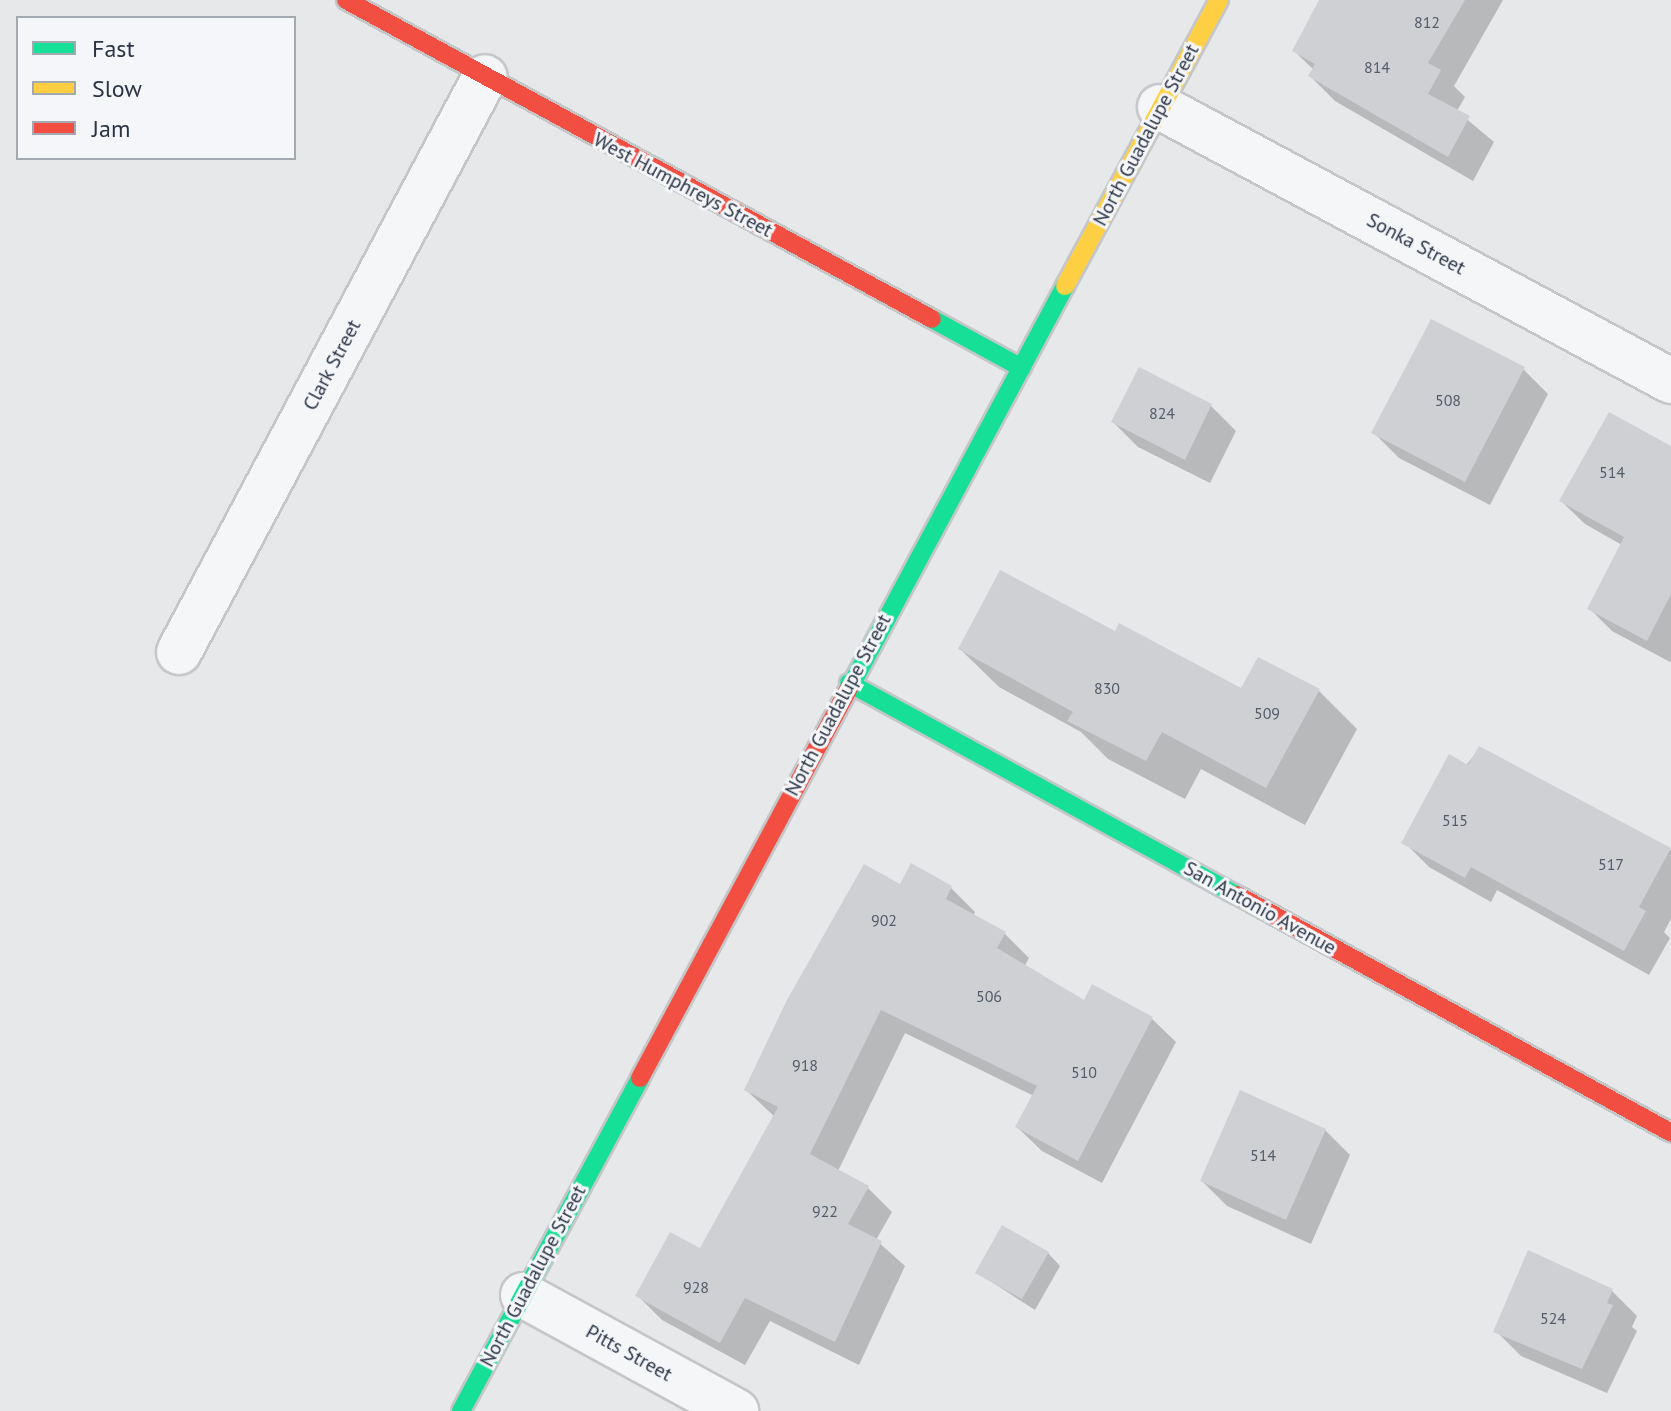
<!DOCTYPE html>
<html>
<head>
<meta charset="utf-8">
<style>
  body { margin:0 }
  #map { position:relative; width:1671px; height:1411px; overflow:hidden; background:#e6e8ea; font-family:"PT Sans",sans-serif }
  div>[style] { position:absolute }
  .shadow>* { inset:0; background:#0003 }
  .building>* { inset:0; background:#ced0d3 }
  .roads { filter:drop-shadow(2px 0 #c4c6c8) drop-shadow(-2px 0 #c4c6c8) drop-shadow(0 2px #c4c6c8) drop-shadow(0 -2px #c4c6c8) }
  .street>* { height:44px; margin:-22px; padding:0 22px; transform-origin:22px; border-radius:22px; background:#f5f6f7 }
  .fast>* { height:18px; margin:-9px; padding:0 9px; transform-origin:9px; border-radius:9px; background:#16e098 }
  .slow>* { height:18px; margin:-9px; padding:0 9px; transform-origin:9px; border-radius:9px; background:#ffcf43 }
  .jam>* { height:18px; margin:-9px; padding:0 9px; transform-origin:9px; border-radius:9px; background:#f24e42 }
  span { translate:-50% -50%; white-space:nowrap; text-align:center; line-height:1.15; -webkit-text-stroke:6px #f4f6f9; paint-order:stroke }
  .number-label { font-size:16px; color:#545c69 }
  .number-label span { -webkit-text-stroke-width:0 }
  .street-label { font-size:20px; color:#2b3445 }
  .legend { position:absolute; left:16px; top:16px; width:280px; height:144px; box-sizing:border-box; background:#f4f6f9; border:2px solid #a4a8b1; margin:0; padding:10px 14px; list-style:none; font-size:24px; color:#2b3445 }
  .legend li { display:flex; align-items:center; gap:16px; height:40px }
  .legend b { width:40px; border:2px solid #a4a8b1 }
</style>
</head>
<body>
<div id="map">
  <div class="shadow">
    <i style="clip-path:polygon(1322px 0,1503px 0,1454px 86px,1465px 97px,1457px 111px,1494px 142px,1473px 181px,1335px 101px,1310px 76px,1314px 70px,1294px 51px)"></i>
    <i style="clip-path:polygon(1523px 369px,1548px 394px,1490px 505px,1399px 458px,1374px 433px)"></i>
    <i style="clip-path:polygon(1140px 370px,1211px 406px,1236px 431px,1210px 483px,1138px 447px,1113px 422px)"></i>
    <i style="clip-path:polygon(1671px 447px,1671px 661px,1670px 662px,1612px 631px,1589px 608px,1622px 545px,1585px 524px,1561px 501px)"></i>
    <i style="clip-path:polygon(1115px 634px,1242px 691px,1318px 690px,1357px 729px,1305px 825px,1201px 769px,1185px 799px,1108px 759px,1081px 732px,999px 687px,960px 649px)"></i>
    <i style="clip-path:polygon(1480px 748px,1671px 850px,1671px 919px,1664px 932px,1670px 938px,1649px 975px,1497px 890px,1491px 902px,1429px 867px,1404px 842px)"></i>
    <i style="clip-path:polygon(901px 886px,951px 888px,975px 912px,973px 916px,1004px 933px,1029px 958px,1024px 967px,1084px 1003px,1151px 1018px,1176px 1042px,1102px 1183px,1042px 1151px,1017px 1127px,1034px 1096px,905px 1033px,838px 1171px,868px 1188px,892px 1212px,876px 1240px,905px 1266px,859px 1365px,770px 1321px,745px 1365px,662px 1320px,638px 1296px,701px 1251px,775px 1117px,746px 1090px)"></i>
    <i style="clip-path:polygon(1325px 1130px,1350px 1155px,1311px 1244px,1227px 1206px,1202px 1181px)"></i>
    <i style="clip-path:polygon(1048px 1253px,1060px 1266px,1035px 1310px,978px 1273px)"></i>
    <i style="clip-path:polygon(1612px 1291px,1637px 1316px,1632px 1327px,1637px 1331px,1607px 1393px,1521px 1356px,1496px 1331px)"></i>
  </div>
  <div class="building">
    <i style="clip-path:polygon(1319px 0,1465px 0,1428px 63px,1441px 70px,1428px 94px,1470px 116px,1448px 157px,1308px 76px,1315px 64px,1292px 51px)"></i>
    <i style="clip-path:polygon(1431px 319px,1525px 367px,1465px 482px,1371px 433px)"></i>
    <i style="clip-path:polygon(1139px 367px,1212px 404px,1185px 460px,1111px 422px)"></i>
    <i style="clip-path:polygon(1609px 412px,1671px 446px,1671px 594px,1647px 641px,1587px 609px,1624px 537px,1559px 501px)"></i>
    <i style="clip-path:polygon(1000px 570px,1115px 631px,1119px 623px,1241px 688px,1258px 657px,1320px 689px,1266px 788px,1162px 732px,1146px 761px,1067px 721px,1073px 712px,958px 649px)"></i>
    <i style="clip-path:polygon(1479px 746px,1671px 848px,1639px 907px,1646px 911px,1624px 951px,1471px 867px,1465px 878px,1401px 843px,1449px 754px,1468px 765px)"></i>
    <i style="clip-path:polygon(911px 863px,952px 886px,946px 899px,1006px 932px,997px 948px,1084px 1000px,1092px 984px,1153px 1017px,1078px 1161px,1015px 1127px,1037px 1086px,881px 1010px,810px 1154px,869px 1186px,848px 1224px,882px 1241px,835px 1342px,745px 1298px,720px 1343px,635px 1296px,670px 1232px,700px 1248px,778px 1107px,744px 1090px,787px 1000px,864px 864px,900px 884px)"></i>
    <i style="clip-path:polygon(1240px 1090px,1326px 1129px,1286px 1220px,1200px 1181px)"></i>
    <i style="clip-path:polygon(1002px 1225px,1049px 1252px,1022px 1299px,975px 1273px)"></i>
    <i style="clip-path:polygon(1528px 1250px,1613px 1289px,1607px 1303px,1613px 1305px,1582px 1369px,1493px 1332px)"></i>
  </div>
  <div class="roads">
    <div class="street">
      <i style="left:1160px;top:107px;width:580px;rotate:28.2deg"></i>
      <i style="left:179px;top:652px;width:651px;rotate:-61.98deg"></i>
      <i style="left:523px;top:1295px;width:243px;rotate:28.6deg"></i>
    </div>
    <div class="fast">
      <i style="left:932px;top:319px;width:102px;rotate:28.6deg"></i>
      <i style="left:849px;top:683px;width:442px;rotate:28.7deg"></i>
      <i style="left:849px;top:689px;width:457px;rotate:-61.8deg"></i>
      <i style="left:461px;top:1411px;width:378px;rotate:-61.7deg"></i>
    </div>
    <div class="slow">
      <i style="left:1065px;top:286px;width:325px;rotate:-61.7deg"></i>
    </div>
    <div class="jam">
      <i style="left:346px;top:0;width:667px;rotate:28.56deg"></i>
      <i style="left:1237px;top:895px;width:495px;rotate:28.7deg"></i>
      <i style="left:640px;top:1078px;width:442px;rotate:-61.8deg"></i>
    </div>
  </div>
  <div class="number-label">
    <span style="left:1427px;top:22px">812</span>
    <span style="left:1377px;top:67px">814</span>
    <span style="left:1448px;top:400px">508</span>
    <span style="left:1162px;top:413px">824</span>
    <span style="left:1612px;top:472px">514</span>
    <span style="left:1107px;top:688px">830</span>
    <span style="left:1267px;top:713px">509</span>
    <span style="left:1455px;top:820px">515</span>
    <span style="left:1611px;top:864px">517</span>
    <span style="left:884px;top:920px">902</span>
    <span style="left:989px;top:996px">506</span>
    <span style="left:805px;top:1065px">918</span>
    <span style="left:1084px;top:1072px">510</span>
    <span style="left:1263px;top:1155px">514</span>
    <span style="left:825px;top:1211px">922</span>
    <span style="left:696px;top:1287px">928</span>
    <span style="left:1553px;top:1318px">524</span>
  </div>
  <div class="street-label">
    <span style="left:1146px;top:135px;rotate:-62deg">North Guadalupe Street</span>
    <span style="left:683px;top:185px;rotate:28deg">West Humphreys Street</span>
    <span style="left:1416px;top:244px;rotate:28deg">Sonka Street</span>
    <span style="left:332px;top:365px;rotate:-62deg">Clark Street</span>
    <span style="left:838px;top:705px;rotate:-62deg">North Guadalupe Street</span>
    <span style="left:1260px;top:908px;rotate:29deg">San Antonio Avenue</span>
    <span style="left:533px;top:1276px;rotate:-62deg">North Guadalupe Street</span>
    <span style="left:629px;top:1353px;rotate:29deg">Pitts Street</span>
  </div>
  <ul class="legend">
  <li><b style="height:10px;background:#16e098"></b>Fast</li>
  <li><b style="height:10px;background:#ffcf43"></b>Slow</li>
  <li><b style="height:10px;background:#f24e42"></b>Jam</li>
  </ul>
</div>
</body>
</html>
